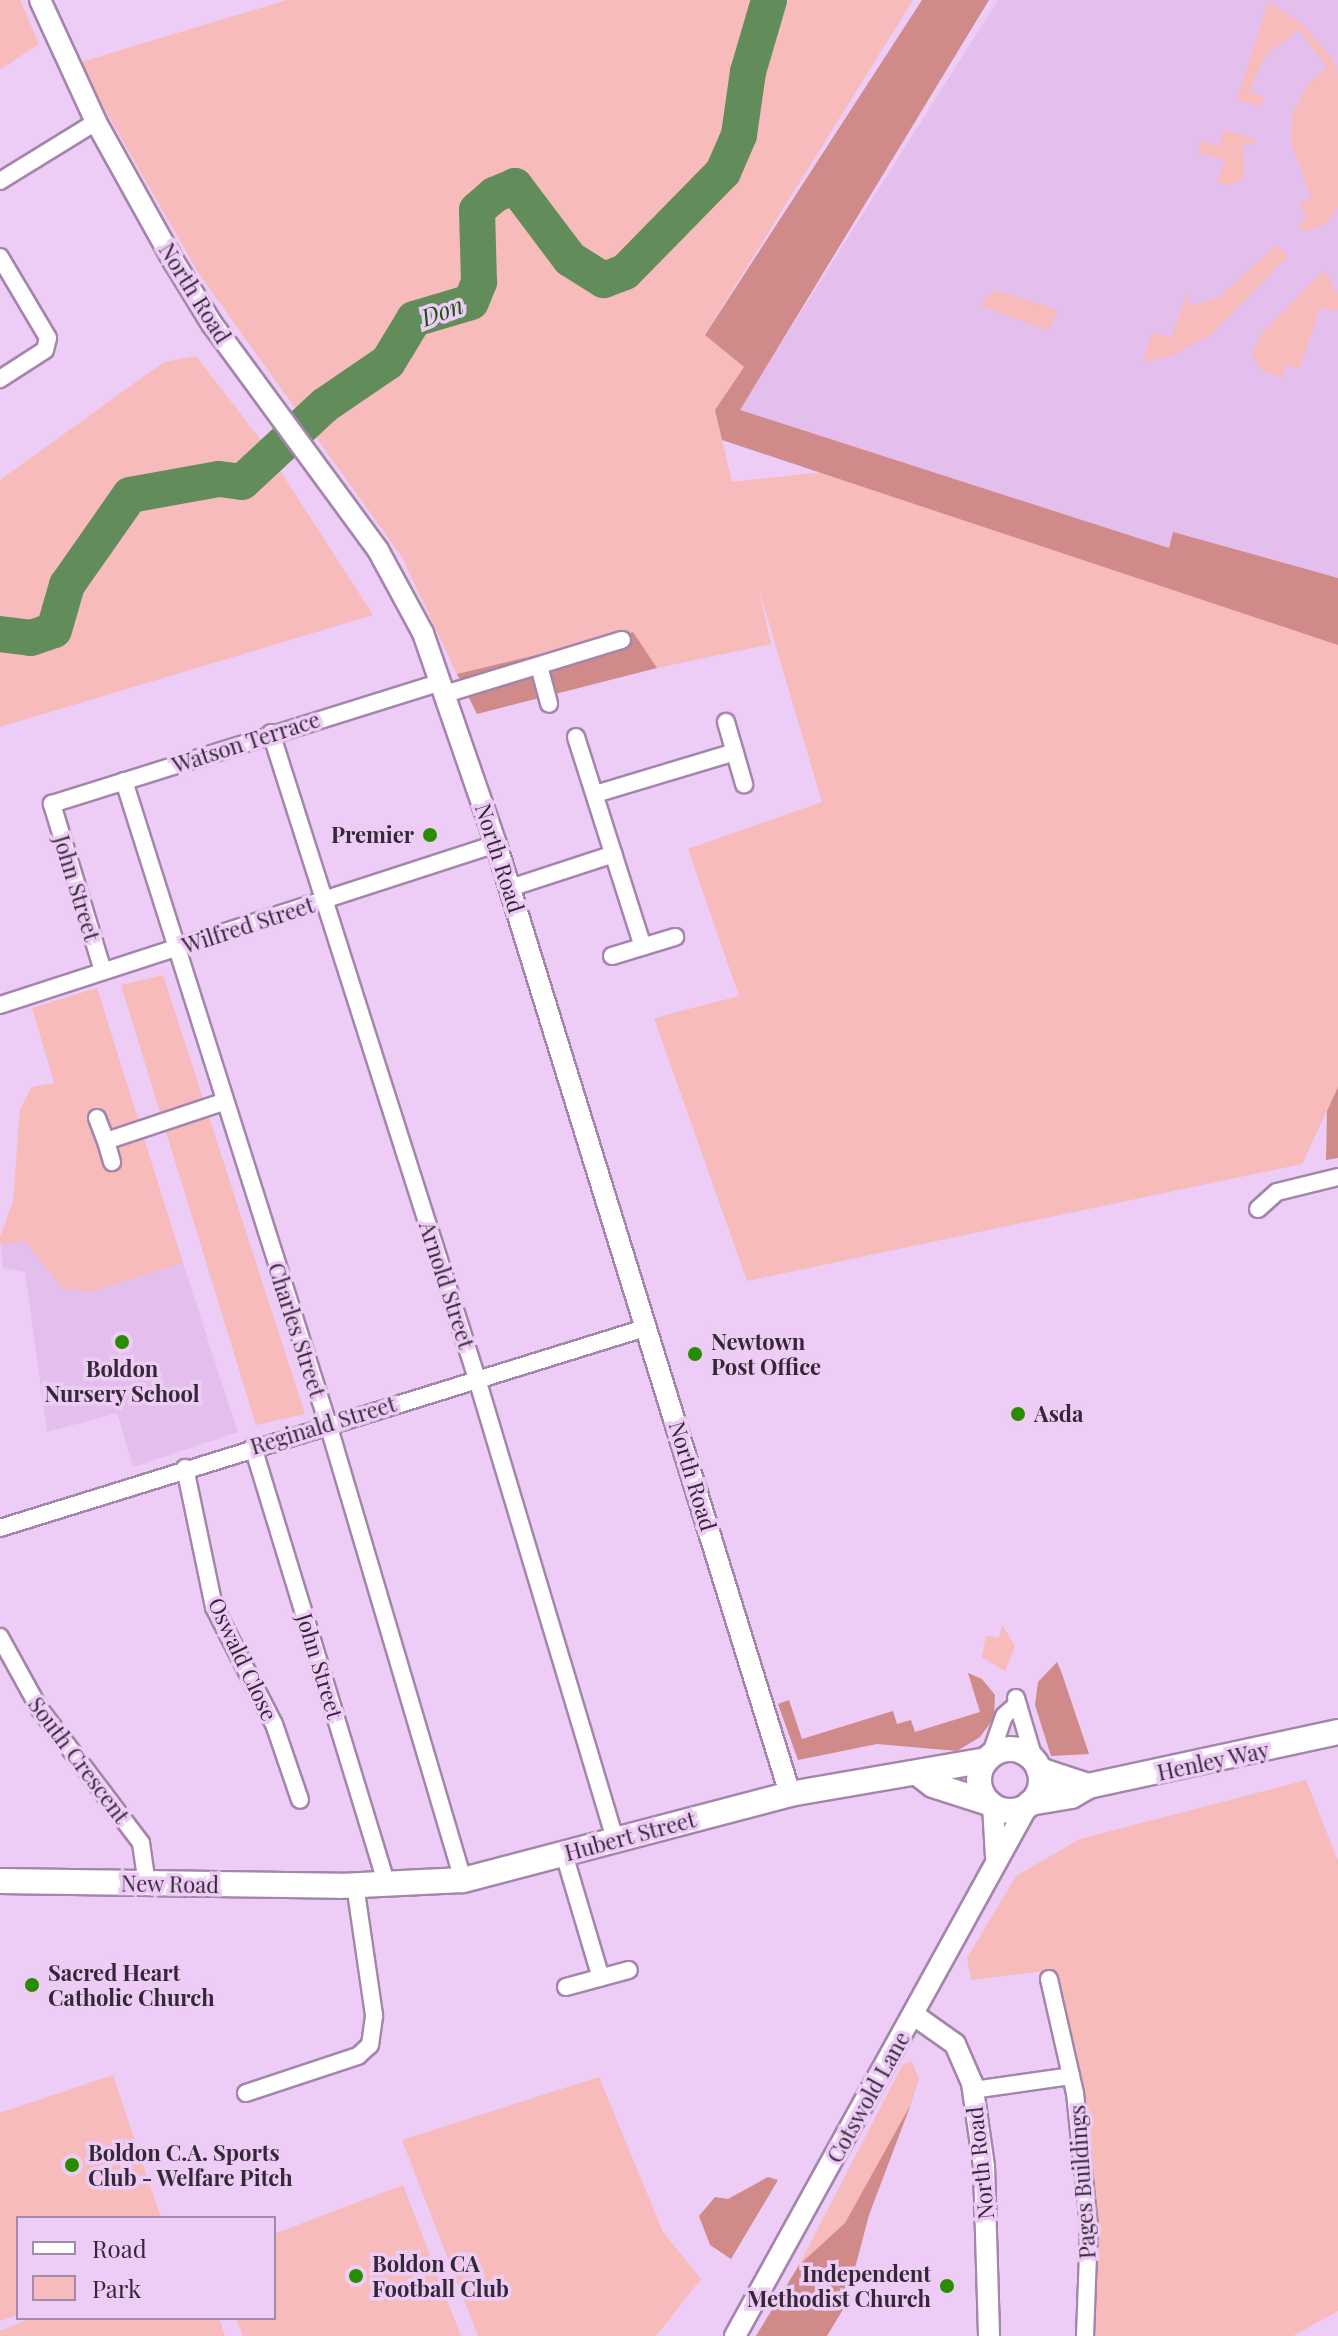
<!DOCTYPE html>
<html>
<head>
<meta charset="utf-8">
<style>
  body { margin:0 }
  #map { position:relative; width:1338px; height:2336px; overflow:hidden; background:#edccf5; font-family:"Playfair Display",serif }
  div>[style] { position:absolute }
  .built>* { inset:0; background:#e4bfed }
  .green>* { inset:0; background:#f6bbba }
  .forest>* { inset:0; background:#cf8a89 }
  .river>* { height:36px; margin:-18px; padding:0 18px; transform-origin:18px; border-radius:18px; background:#638c5b }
  .roads { filter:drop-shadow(2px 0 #a485ab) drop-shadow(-2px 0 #a485ab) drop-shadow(0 2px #a485ab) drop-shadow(0 -2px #a485ab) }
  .minor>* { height:16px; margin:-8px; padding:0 8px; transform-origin:8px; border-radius:8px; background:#fff }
  .tertiary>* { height:20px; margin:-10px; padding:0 10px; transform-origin:10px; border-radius:10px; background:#fff }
  .secondary>* { height:24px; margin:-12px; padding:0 12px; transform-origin:12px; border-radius:12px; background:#fff }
  .secondary>.ring { margin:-12px; padding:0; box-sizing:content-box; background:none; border:24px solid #fff; border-radius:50% }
  .dots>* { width:22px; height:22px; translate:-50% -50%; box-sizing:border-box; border:4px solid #edccf5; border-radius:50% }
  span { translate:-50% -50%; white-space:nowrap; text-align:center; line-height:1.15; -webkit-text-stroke:7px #edccf5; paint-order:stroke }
  .street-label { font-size:22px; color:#342837 }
  .poi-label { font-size:22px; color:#342837; font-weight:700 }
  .right { translate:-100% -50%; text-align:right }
  .left { translate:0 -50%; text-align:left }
  .water-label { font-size:24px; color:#1a520b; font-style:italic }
  .legend { position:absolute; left:16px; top:2216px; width:260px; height:104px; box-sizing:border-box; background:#edccf5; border:2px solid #a38aa9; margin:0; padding:10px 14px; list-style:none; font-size:24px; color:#342837 }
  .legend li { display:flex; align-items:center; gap:16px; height:40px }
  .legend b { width:40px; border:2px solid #a38aa9 }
</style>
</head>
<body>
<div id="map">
  <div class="built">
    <i style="clip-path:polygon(998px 0,1338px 0,1338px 644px,739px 410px)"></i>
    <i style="clip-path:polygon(153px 1172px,238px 1432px,133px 1467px,117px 1413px,47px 1432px,25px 1272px,3px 1268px,0 1238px,13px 1201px)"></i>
  </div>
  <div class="green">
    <i style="clip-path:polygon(0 0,20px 0,39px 44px,0 70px)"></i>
    <i style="clip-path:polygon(287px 0,913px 0,705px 334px,744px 367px,715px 410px,732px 482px,851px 469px,1338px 644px,1338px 1087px,1302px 1164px,747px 1281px,654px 1018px,739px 996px,688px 849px,822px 802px,758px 586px,771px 644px,657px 668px,632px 632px,457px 674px,402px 557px,199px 274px,78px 63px)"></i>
    <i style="clip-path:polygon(1268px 2px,1305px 26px,1335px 63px,1338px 78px,1338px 207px,1325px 225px,1307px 230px,1297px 228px,1306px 216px,1299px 204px,1311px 197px,1290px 139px,1293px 111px,1308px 84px,1327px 67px,1299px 30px,1268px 53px,1256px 75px,1250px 92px,1264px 97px,1260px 107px,1237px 99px)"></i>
    <i style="clip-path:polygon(1224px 130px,1254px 138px,1256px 144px,1242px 146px,1245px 178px,1228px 186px,1217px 182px,1224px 160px,1198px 152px,1200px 141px,1219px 146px)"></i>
    <i style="clip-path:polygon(1276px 245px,1288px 256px,1211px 335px,1169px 357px,1143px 362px,1152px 333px,1171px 337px,1188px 292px,1189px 306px,1218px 298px)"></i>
    <i style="clip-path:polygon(1324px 270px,1338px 296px,1338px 311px,1320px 308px,1300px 368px,1286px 365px,1282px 377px,1261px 370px,1252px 354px,1262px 333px)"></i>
    <i style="clip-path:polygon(995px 290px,1058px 310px,1048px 331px,979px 305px)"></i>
    <i style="clip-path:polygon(196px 356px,259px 438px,373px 615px,0 727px,0 480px,164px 362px)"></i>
    <i style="clip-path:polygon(163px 975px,305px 1414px,256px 1425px,121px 985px)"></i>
    <i style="clip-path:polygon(97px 988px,183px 1263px,90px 1292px,62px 1288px,25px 1241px,0 1244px,0 1238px,13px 1201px,20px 1109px,32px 1087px,54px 1083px,32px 1008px)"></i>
    <i style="clip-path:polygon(1002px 1625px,1015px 1646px,1005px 1671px,982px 1657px,986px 1636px,999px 1638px)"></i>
    <i style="clip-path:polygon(1306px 1780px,1338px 1861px,1338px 2311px,1293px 2336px,1092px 2336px,1095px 2227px,1085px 2107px,1053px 1970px,971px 1980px,967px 1958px,1016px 1876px,1080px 1839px)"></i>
    <i style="clip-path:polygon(912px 2062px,919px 2079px,911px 2104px,845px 2223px,799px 2265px,903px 2064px)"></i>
    <i style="clip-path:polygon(113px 2075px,161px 2218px,18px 2218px,18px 2315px,0 2321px,0 2113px)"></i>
    <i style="clip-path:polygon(599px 2077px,663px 2232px,701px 2279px,656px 2336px,478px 2336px,402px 2140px)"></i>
    <i style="clip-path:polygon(403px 2185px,461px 2336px,243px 2336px,236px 2318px,274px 2318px,274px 2234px)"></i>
    <i style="clip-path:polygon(32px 2318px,219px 2318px,225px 2336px,0 2336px,0 2331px)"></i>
  </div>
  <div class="forest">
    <i style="clip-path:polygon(922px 0,989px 0,740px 410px,1169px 548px,1173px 532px,1338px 578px,1338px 645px,722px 440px,715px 410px,744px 367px,705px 335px)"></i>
    <i style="clip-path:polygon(633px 632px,657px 668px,477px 714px,457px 674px)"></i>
    <i style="clip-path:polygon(1338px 1087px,1338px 1158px,1326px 1160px,1327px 1111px)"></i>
    <i style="clip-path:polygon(1057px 1662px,1061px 1671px,1089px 1754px,1051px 1756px,1035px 1705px,1038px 1682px)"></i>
    <i style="clip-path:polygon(968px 1673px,982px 1679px,995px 1695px,994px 1718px,980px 1737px,957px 1751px,877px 1744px,798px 1760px,778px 1704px,789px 1700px,802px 1739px,893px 1711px,897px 1724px,911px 1720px,915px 1732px,980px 1712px)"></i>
    <i style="clip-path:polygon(911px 2104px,869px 2215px,845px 2306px,827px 2336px,756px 2336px,799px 2265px,845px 2223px)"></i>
    <i style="clip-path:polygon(768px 2177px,778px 2180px,731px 2259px,710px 2245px,699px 2216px,715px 2197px,728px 2199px)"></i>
  </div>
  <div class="river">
    <i style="left:0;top:634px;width:31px;rotate:7deg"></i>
    <i style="left:31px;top:638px;width:24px;rotate:-19deg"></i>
    <i style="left:54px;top:630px;width:47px;rotate:-73.9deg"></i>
    <i style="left:67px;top:585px;width:110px;rotate:-55deg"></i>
    <i style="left:130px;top:495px;width:90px;rotate:-10.2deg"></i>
    <i style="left:219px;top:479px;width:23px;rotate:7deg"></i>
    <i style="left:242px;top:482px;width:113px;rotate:-42.9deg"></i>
    <i style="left:325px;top:405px;width:76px;rotate:-34.3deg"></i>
    <i style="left:388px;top:362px;width:50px;rotate:-58.8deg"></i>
    <i style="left:414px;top:319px;width:59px;rotate:-16.6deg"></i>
    <i style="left:471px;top:302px;width:22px;rotate:-68deg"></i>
    <i style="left:479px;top:282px;width:72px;rotate:-91.6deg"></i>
    <i style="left:477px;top:210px;width:23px;rotate:-41deg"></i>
    <i style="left:494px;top:195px;width:23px;rotate:-23deg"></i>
    <i style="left:515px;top:186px;width:91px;rotate:53deg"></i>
    <i style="left:570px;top:259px;width:40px;rotate:32deg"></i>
    <i style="left:604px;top:280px;width:22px;rotate:-21deg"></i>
    <i style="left:625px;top:272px;width:140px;rotate:-45.6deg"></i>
    <i style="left:723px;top:172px;width:40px;rotate:-66.6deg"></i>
    <i style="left:739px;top:135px;width:64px;rotate:-81.9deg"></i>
    <i style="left:748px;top:72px;width:75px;rotate:-73.7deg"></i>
  </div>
  <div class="roads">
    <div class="minor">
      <i style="left:0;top:181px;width:113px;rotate:-31.6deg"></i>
      <i style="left:0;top:257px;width:94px;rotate:59.3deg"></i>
      <i style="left:48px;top:338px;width:12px;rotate:104deg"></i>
      <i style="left:45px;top:350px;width:54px;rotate:147.2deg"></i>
      <i style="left:539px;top:666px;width:39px;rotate:75deg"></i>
      <i style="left:445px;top:694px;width:185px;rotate:-17deg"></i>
      <i style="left:726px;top:722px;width:65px;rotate:73.8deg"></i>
      <i style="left:271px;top:733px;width:678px;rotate:72.31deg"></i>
      <i style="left:477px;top:1379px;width:481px;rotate:73.3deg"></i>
      <i style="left:576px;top:737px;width:220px;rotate:72.3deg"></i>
      <i style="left:124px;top:781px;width:675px;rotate:72.4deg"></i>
      <i style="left:328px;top:1424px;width:476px;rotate:73.5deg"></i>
      <i style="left:595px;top:794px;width:146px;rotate:-16.7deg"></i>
      <i style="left:510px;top:888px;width:109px;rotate:-18.1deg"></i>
      <i style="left:612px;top:956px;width:66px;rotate:-16.8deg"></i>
      <i style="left:103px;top:971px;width:175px;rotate:-107deg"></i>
      <i style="left:52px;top:804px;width:408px;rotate:-17.4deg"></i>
      <i style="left:0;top:1005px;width:521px;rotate:-17.98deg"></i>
      <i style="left:97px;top:1118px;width:25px;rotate:69deg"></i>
      <i style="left:106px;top:1141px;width:123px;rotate:-18.4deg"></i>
      <i style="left:106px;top:1141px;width:22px;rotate:74deg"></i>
      <i style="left:1258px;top:1209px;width:25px;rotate:-42deg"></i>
      <i style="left:1277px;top:1192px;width:63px;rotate:-13.8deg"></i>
      <i style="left:253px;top:1447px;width:459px;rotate:73deg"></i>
      <i style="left:185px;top:1468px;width:142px;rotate:78.2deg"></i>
      <i style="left:214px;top:1607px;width:131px;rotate:62.9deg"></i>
      <i style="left:274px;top:1724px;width:80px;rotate:71.1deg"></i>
      <i style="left:0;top:1528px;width:678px;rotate:-17.23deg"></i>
      <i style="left:0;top:1637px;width:81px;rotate:61.2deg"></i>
      <i style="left:39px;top:1708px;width:169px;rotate:52.9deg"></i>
      <i style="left:141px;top:1843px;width:41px;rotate:81.7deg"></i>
      <i style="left:1016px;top:1698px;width:67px;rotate:73.5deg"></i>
      <i style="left:990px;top:1756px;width:42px;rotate:-70.7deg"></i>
      <i style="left:1004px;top:1716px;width:15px;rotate:-42deg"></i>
      <i style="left:564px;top:1854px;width:129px;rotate:73.4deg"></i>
      <i style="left:1049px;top:1979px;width:117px;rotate:77.2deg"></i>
      <i style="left:1075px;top:2093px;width:135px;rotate:84deg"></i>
      <i style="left:1089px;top:2227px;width:109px;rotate:92.1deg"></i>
      <i style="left:566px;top:1987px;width:65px;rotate:-15.1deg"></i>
      <i style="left:973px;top:2090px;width:99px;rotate:-8.1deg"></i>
      <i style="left:246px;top:2093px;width:118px;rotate:-18.3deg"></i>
      <i style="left:358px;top:2056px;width:16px;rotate:-43deg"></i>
      <i style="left:370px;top:2045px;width:30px;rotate:-82deg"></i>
      <i style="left:374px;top:2015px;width:131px;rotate:-98.3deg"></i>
    </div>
    <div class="tertiary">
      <i style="left:40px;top:0;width:134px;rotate:65.3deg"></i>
      <i style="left:96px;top:122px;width:160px;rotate:60.9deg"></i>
      <i style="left:174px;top:262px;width:73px;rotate:58.5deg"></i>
      <i style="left:212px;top:324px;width:280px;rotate:53.7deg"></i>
      <i style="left:378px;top:550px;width:94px;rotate:61.5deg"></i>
      <i style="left:423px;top:633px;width:223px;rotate:70.9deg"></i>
      <i style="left:496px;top:844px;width:994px;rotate:72.8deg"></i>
      <i style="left:993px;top:1805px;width:52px;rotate:86.7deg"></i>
      <i style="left:914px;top:2015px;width:50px;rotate:35.3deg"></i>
      <i style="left:955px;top:2044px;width:43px;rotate:66.4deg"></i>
      <i style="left:972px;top:2083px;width:84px;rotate:81.8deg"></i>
      <i style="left:984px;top:2166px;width:170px;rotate:88.3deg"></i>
      <i style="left:735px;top:2336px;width:606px;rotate:-61.11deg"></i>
    </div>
    <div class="secondary">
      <i class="ring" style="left:979px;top:1749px;width:38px;height:38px"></i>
      <i style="left:1039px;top:1770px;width:52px;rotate:18.1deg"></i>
      <i style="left:917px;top:1773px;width:20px;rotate:37deg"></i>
      <i style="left:933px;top:1785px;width:59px;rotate:17.8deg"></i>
      <i style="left:1030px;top:1803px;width:42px;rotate:-9.7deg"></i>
      <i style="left:1071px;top:1796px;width:20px;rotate:-30deg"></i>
      <i style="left:1088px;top:1786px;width:256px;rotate:-12.2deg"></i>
      <i style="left:0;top:1881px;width:340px;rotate:0.8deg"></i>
      <i style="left:340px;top:1886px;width:123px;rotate:-2.8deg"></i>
      <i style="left:463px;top:1880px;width:338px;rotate:-14.7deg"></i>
      <i style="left:790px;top:1794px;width:199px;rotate:-9.8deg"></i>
    </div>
  </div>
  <div class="dots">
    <i style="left:430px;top:835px;background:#288c01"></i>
    <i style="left:122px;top:1342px;background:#288c01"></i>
    <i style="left:695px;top:1354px;background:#288c01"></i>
    <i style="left:1018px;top:1414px;background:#288c01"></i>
    <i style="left:32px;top:1985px;background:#288c01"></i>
    <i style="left:72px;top:2165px;background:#288c01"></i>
    <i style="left:356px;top:2276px;background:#288c01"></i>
    <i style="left:947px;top:2286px;background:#288c01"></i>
  </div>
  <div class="street-label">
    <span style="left:195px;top:293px;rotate:58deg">North Road</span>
    <span style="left:246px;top:742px;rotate:-18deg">Watson Terrace</span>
    <span style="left:500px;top:858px;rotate:72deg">North Road</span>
    <span style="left:77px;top:888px;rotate:73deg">John Street</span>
    <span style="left:248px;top:925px;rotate:-18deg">Wilfred Street</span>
    <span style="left:447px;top:1285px;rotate:72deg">Arnold Street</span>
    <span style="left:297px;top:1330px;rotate:72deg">Charles Street</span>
    <span style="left:323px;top:1425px;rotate:-17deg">Reginald Street</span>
    <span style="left:693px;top:1476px;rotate:73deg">North Road</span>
    <span style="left:243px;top:1659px;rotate:65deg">Oswald Close</span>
    <span style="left:320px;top:1666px;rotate:73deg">John Street</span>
    <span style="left:79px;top:1760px;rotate:53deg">South Crescent</span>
    <span style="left:1213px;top:1761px;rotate:-12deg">Henley Way</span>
    <span style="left:630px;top:1836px;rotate:-15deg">Hubert Street</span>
    <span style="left:170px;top:1884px;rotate:1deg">New Road</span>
    <span style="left:868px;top:2097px;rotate:-61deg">Cotswold Lane</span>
    <span style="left:980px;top:2163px;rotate:-96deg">North Road</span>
    <span style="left:1082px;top:2182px;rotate:-94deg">Pages Buildings</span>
  </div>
  <div class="poi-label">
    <span class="right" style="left:414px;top:835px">Premier</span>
    <span class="left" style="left:711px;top:1354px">Newtown<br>Post Office</span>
    <span style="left:122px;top:1381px">Boldon<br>Nursery School</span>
    <span class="left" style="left:1034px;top:1414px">Asda</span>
    <span class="left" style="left:48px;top:1985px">Sacred Heart<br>Catholic Church</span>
    <span class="left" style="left:88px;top:2165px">Boldon C.A. Sports<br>Club - Welfare Pitch</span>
    <span class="left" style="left:372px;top:2276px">Boldon CA<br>Football Club</span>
    <span class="right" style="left:931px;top:2286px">Independent<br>Methodist Church</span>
  </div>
  <div class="water-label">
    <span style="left:442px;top:311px;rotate:-20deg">Don</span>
  </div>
  <ul class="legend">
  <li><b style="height:10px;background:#fff"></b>Road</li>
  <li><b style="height:22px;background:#f6bbba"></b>Park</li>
  </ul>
</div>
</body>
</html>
